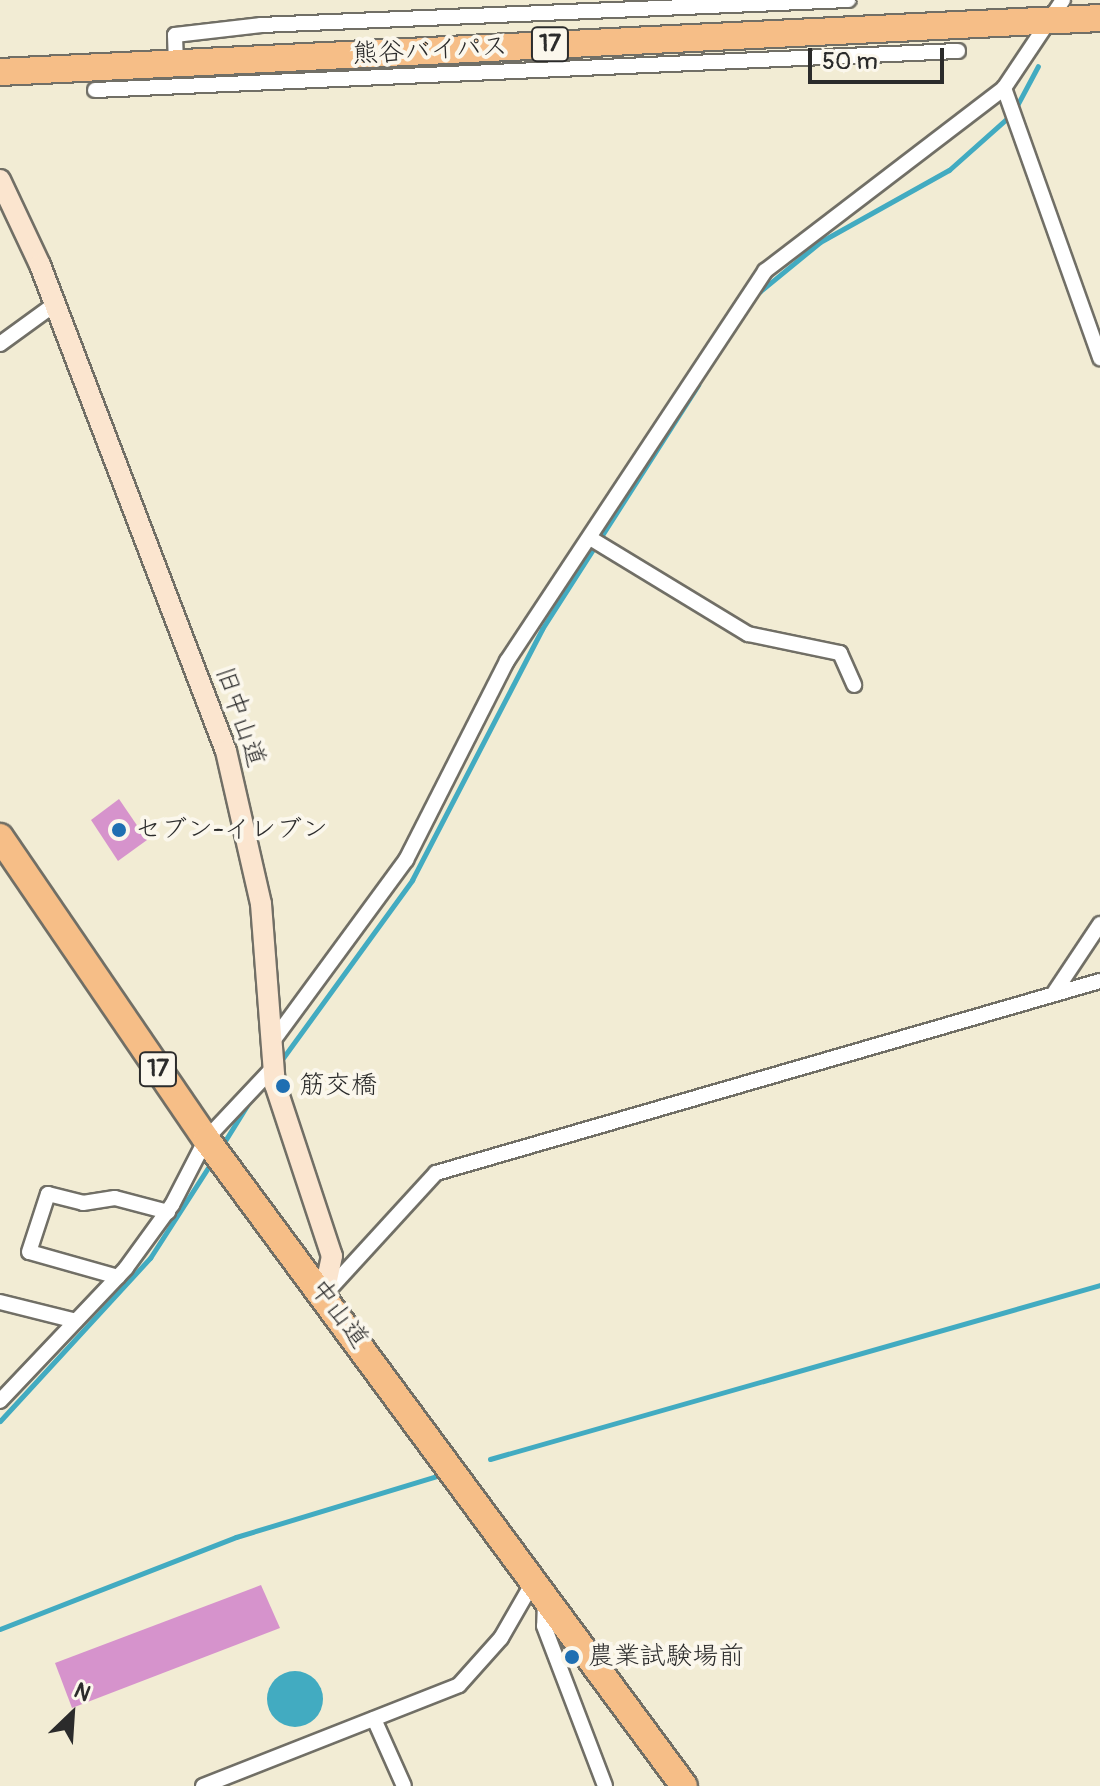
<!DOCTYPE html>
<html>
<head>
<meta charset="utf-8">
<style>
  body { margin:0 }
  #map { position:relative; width:1100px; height:1786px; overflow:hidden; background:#f2ecd4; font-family:Pangolin,"Klee One",sans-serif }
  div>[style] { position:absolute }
  .water>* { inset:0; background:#42abc1 }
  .round { border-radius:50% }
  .stream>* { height:5px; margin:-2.5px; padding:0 2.5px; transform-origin:2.5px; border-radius:2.5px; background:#42abc1 }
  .building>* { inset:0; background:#d693cc }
  .roads { filter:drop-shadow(2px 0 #716f66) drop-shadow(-2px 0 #716f66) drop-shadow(0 2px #716f66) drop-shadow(0 -2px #716f66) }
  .street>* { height:14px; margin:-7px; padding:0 7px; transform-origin:7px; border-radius:7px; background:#fff }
  .secondary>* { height:20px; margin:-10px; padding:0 10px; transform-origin:10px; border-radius:10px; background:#fbe5cf }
  .highway>* { height:26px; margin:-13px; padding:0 13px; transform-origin:13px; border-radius:13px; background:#f6be87 }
  .dots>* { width:22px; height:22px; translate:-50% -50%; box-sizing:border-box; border:4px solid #fbf7ec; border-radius:50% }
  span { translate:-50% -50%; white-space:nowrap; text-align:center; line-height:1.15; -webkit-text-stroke:8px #fbf7ec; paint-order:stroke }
  .shield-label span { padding:2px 6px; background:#fbf7ec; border:2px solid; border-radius:6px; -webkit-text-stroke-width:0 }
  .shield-label { font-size:24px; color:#2b2b2b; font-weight:700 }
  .street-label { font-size:26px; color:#2b2b2b }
  .poi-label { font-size:26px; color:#2b2b2b }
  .left { translate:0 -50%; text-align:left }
  .north { position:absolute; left:32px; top:1674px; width:80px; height:80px; -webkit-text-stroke:6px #fbf7ec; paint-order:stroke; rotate:25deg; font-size:22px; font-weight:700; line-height:32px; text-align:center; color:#2b2b2b }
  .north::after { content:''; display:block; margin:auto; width:28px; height:36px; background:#2b2b2b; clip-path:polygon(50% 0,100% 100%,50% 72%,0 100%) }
  .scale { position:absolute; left:808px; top:48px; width:136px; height:36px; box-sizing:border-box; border:4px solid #2b2b2b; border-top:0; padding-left:10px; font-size:24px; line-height:28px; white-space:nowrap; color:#2b2b2b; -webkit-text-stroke:6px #fbf7ec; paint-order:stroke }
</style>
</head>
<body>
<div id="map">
  <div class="water">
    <i class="round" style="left:267px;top:1671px;width:56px;height:56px"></i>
  </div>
  <div class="stream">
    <i style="left:758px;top:293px;width:80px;rotate:-39.4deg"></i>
    <i style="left:820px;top:242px;width:148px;rotate:-29.2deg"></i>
    <i style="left:949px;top:170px;width:86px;rotate:-41.7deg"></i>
    <i style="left:1013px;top:113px;width:53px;rotate:-62deg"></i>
    <i style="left:280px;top:1062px;width:225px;rotate:-54deg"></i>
    <i style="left:412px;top:880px;width:283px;rotate:-62.6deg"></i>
    <i style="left:542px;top:629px;width:290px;rotate:-57.4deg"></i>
    <i style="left:223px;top:1144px;width:49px;rotate:-58.2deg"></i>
    <i style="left:0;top:1421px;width:222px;rotate:-47.4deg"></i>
    <i style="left:150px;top:1258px;width:113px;rotate:-57.3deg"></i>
    <i style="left:490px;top:1459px;width:634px;rotate:-15.92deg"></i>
    <i style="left:0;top:1629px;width:253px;rotate:-21.3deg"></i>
    <i style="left:236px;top:1537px;width:213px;rotate:-16.9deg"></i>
  </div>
  <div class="building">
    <i style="clip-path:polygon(119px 799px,147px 840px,118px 861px,91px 820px)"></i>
    <i style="clip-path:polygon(261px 1585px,280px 1628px,72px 1708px,55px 1663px)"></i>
  </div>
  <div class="roads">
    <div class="street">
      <i style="left:176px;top:64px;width:29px;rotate:-92deg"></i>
      <i style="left:175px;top:35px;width:87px;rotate:-6.6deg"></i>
      <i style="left:261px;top:25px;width:588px;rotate:-2.44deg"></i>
      <i style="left:1004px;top:88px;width:287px;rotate:70.4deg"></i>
      <i style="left:95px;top:90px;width:864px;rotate:-2.59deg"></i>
      <i style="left:0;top:344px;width:68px;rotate:-36deg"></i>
      <i style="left:590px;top:538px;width:185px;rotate:31.3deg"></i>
      <i style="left:748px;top:634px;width:94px;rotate:11.7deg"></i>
      <i style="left:840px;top:653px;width:35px;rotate:66deg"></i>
      <i style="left:1054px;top:993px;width:83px;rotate:-56.3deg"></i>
      <i style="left:270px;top:1045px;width:230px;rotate:-53.7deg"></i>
      <i style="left:406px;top:860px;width:223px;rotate:-63.1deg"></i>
      <i style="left:507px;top:661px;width:468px;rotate:-56.5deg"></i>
      <i style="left:765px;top:271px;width:301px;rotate:-37.4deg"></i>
      <i style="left:1004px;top:88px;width:106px;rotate:-56.2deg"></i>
      <i style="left:118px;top:1277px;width:92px;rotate:-164.3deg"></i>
      <i style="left:29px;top:1252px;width:61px;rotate:-71.9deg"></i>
      <i style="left:48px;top:1194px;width:36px;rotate:14deg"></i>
      <i style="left:83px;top:1203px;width:32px;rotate:-9deg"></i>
      <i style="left:115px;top:1198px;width:55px;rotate:14.8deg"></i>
      <i style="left:325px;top:1294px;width:164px;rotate:-47.5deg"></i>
      <i style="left:436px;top:1173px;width:691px;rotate:-16.13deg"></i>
      <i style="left:0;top:1302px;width:78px;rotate:14deg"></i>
      <i style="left:0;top:1401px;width:183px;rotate:-46.5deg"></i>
      <i style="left:126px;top:1268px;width:78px;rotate:-53.9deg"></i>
      <i style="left:172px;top:1205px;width:74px;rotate:-62.7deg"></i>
      <i style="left:206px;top:1139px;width:96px;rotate:-46.7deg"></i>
      <i style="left:545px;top:1602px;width:24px;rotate:92deg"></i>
      <i style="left:544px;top:1626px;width:171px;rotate:69.1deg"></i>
      <i style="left:374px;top:1719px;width:73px;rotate:65.9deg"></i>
      <i style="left:203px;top:1786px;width:275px;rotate:-21.5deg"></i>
      <i style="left:459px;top:1685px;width:63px;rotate:-48.2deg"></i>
      <i style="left:501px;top:1638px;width:62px;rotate:-60.1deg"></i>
    </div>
    <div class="secondary">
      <i style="left:0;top:180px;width:94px;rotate:64.8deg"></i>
      <i style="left:40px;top:265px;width:520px;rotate:69.06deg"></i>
      <i style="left:226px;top:751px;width:157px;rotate:77.1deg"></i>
      <i style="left:261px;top:904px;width:181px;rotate:85.6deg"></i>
      <i style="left:275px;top:1084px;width:181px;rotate:71.7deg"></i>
      <i style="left:332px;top:1256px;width:40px;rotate:102deg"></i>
    </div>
    <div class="highway">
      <i style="left:0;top:72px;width:1101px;rotate:-2.81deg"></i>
      <i style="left:0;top:837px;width:366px;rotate:55.7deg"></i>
      <i style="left:206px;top:1139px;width:804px;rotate:53.54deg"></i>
    </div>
  </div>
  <div class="dots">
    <i style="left:119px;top:830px;background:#1f6fb2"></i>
    <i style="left:283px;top:1086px;background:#1f6fb2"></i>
    <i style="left:572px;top:1657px;background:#1f6fb2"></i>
  </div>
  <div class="shield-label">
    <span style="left:550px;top:44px">17</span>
    <span style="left:158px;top:1069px">17</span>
  </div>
  <div class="street-label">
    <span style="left:430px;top:51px;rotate:-3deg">熊谷バイパス</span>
    <span style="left:240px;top:717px;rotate:71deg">旧中山道</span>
    <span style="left:339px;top:1314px;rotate:53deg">中山道</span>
  </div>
  <div class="poi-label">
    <span class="left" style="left:135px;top:830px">セブン-イレブン</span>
    <span class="left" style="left:299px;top:1086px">筋交橋</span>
    <span class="left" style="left:588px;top:1657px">農業試験場前</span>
  </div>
  <div class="north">N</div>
  <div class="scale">50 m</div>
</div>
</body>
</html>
